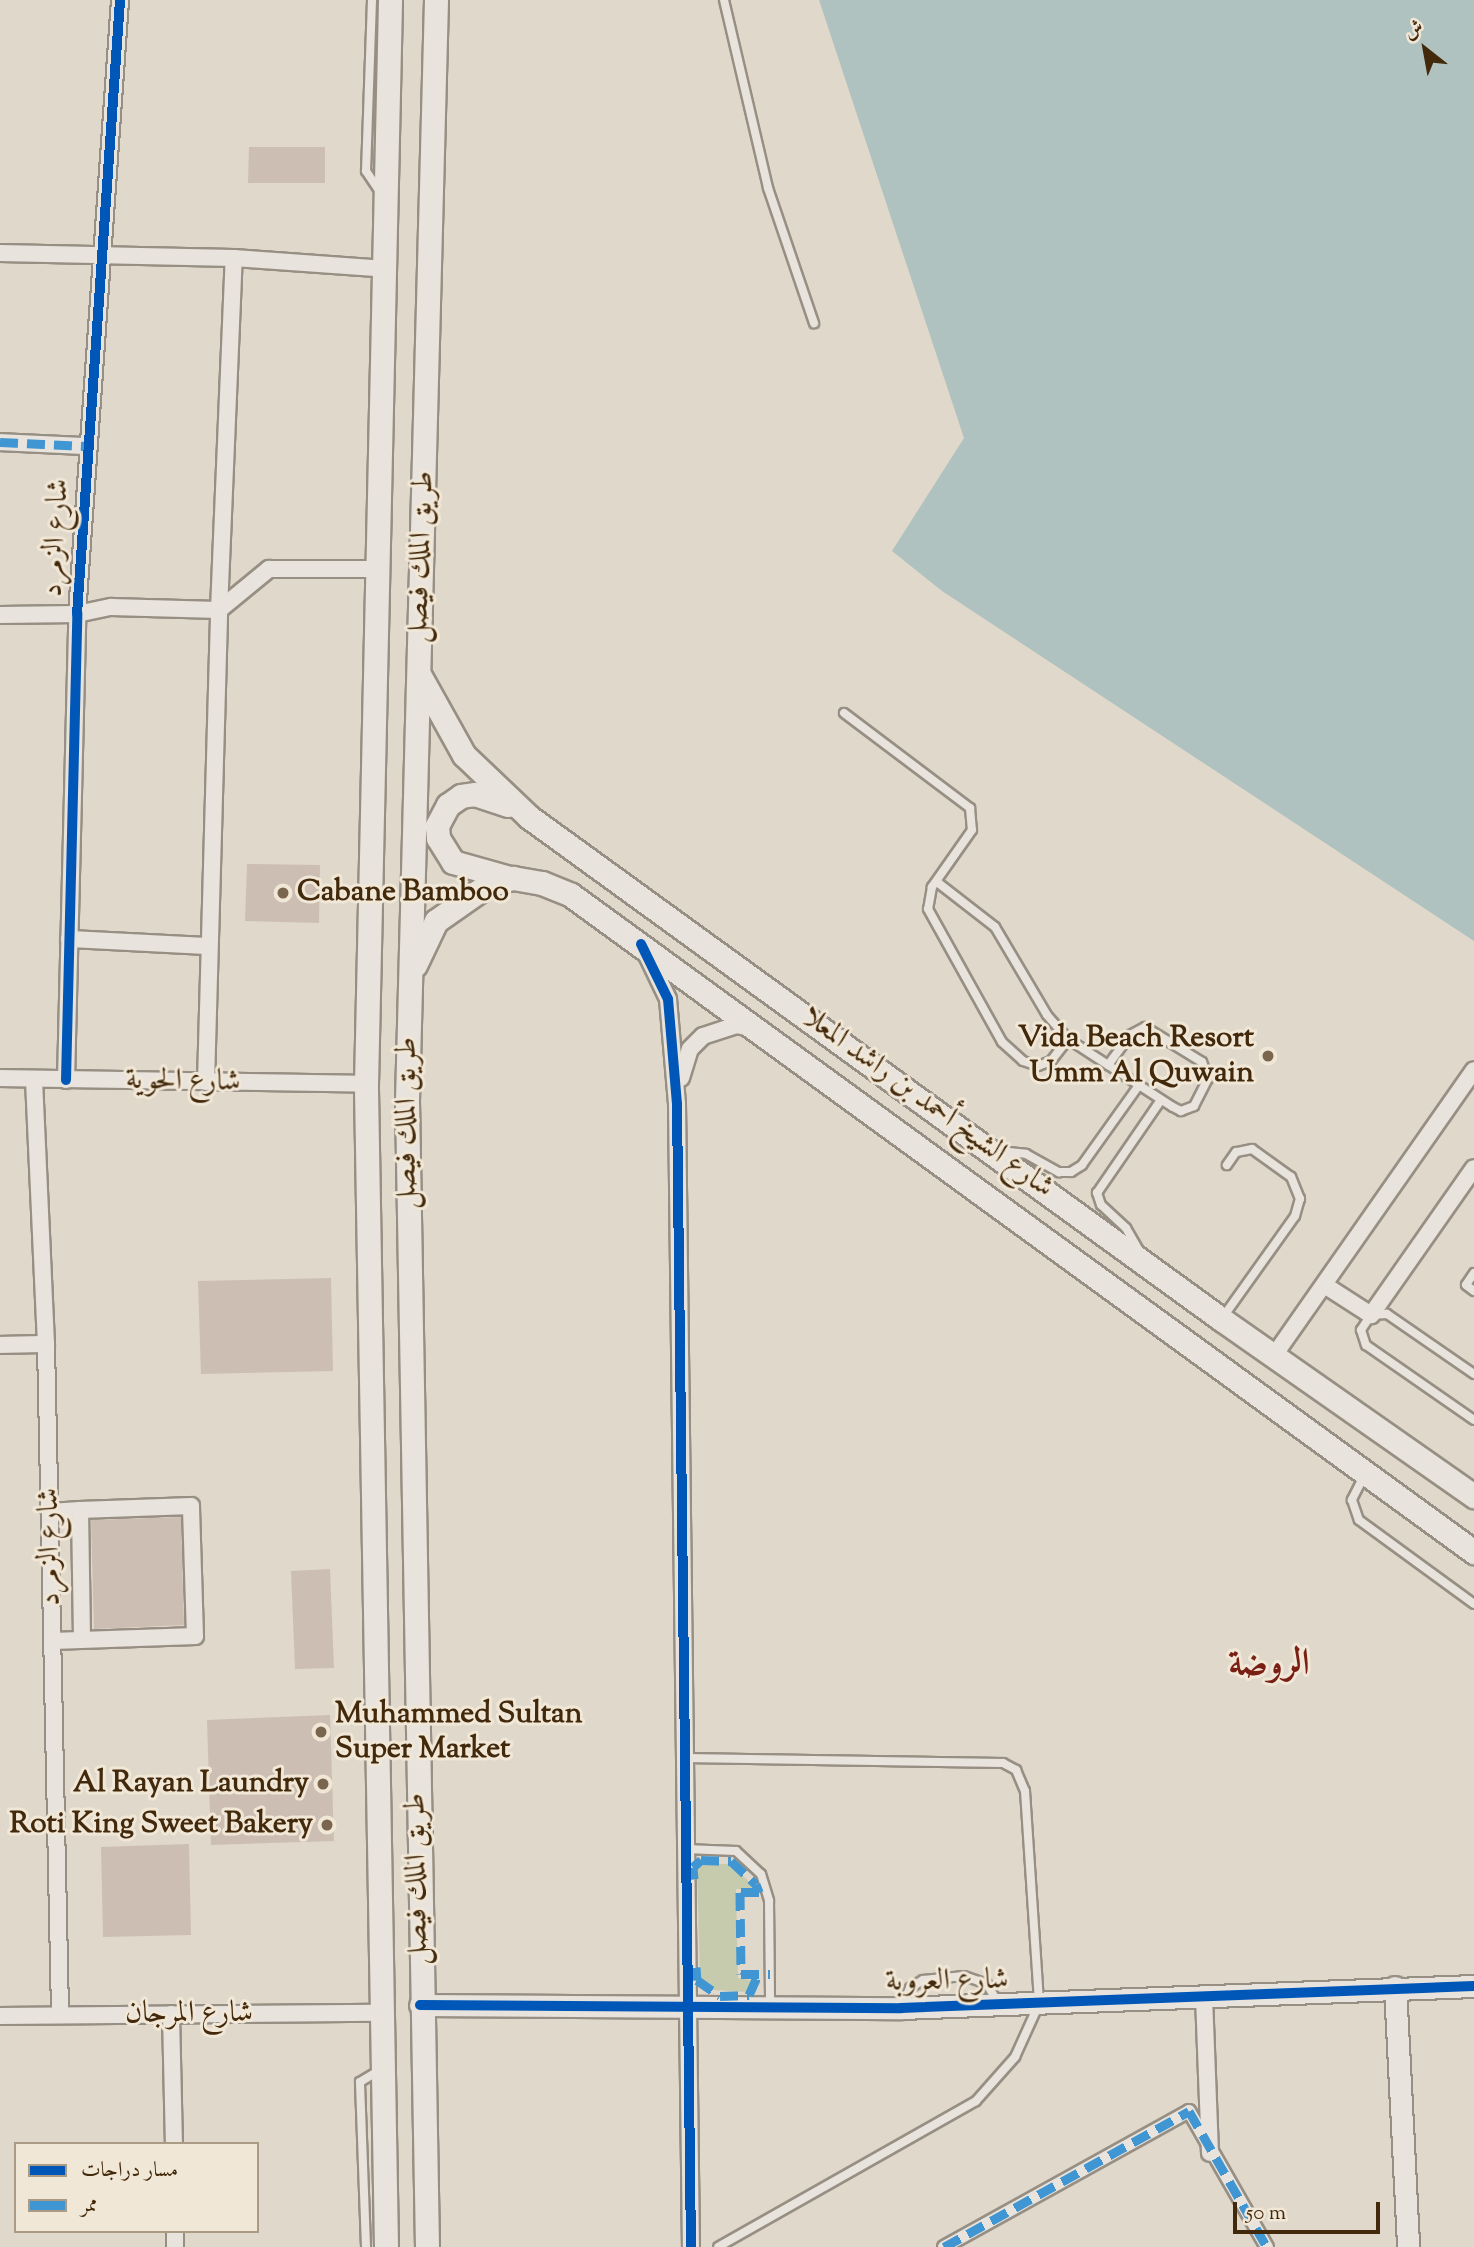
<!DOCTYPE html>
<html>
<head>
<meta charset="utf-8">
<style>
  body { margin:0 }
  #map { position:relative; width:1474px; height:2247px; overflow:hidden; background:#e0d8ca; font-family:"Sorts Mill Goudy",Amiri,serif }
  div>[style] { position:absolute }
  .green>* { inset:0; background:#c7cbad }
  .water>* { inset:0; background:#afc2bf }
  .building>* { inset:0; background:#ccbeb3 }
  .roads { filter:drop-shadow(2px 0 #978f83) drop-shadow(-2px 0 #978f83) drop-shadow(0 2px #978f83) drop-shadow(0 -2px #978f83) }
  .service>* { height:8px; margin:-4px; padding:0 4px; transform-origin:4px; border-radius:4px; background:#e8e3dc }
  .pedestrian>* { height:12px; margin:-6px; padding:0 6px; transform-origin:6px; border-radius:6px; background:#e8e3dc }
  .minor>* { height:16px; margin:-8px; padding:0 8px; transform-origin:8px; border-radius:8px; background:#e8e3dc }
  .tertiary>* { height:21px; margin:-10.5px; padding:0 10.5px; transform-origin:10.5px; border-radius:10.5px; background:#e8e3dc }
  .secondary>* { height:23px; margin:-11.5px; padding:0 11.5px; transform-origin:11.5px; border-radius:11.5px; background:#e8e3dc }
  .quiet>* { height:9px; margin-top:-4.5px; transform-origin:0; background:repeating-linear-gradient(90deg,#4096d2 0 18px,transparent 0 27px) }
  .cycleway>* { height:10px; margin:-5px; padding:0 5px; transform-origin:5px; border-radius:5px; background:#0057b8 }
  .dots>* { width:19px; height:19px; translate:-50% -50%; box-sizing:border-box; border:4px solid #f1e7d7; border-radius:50% }
  span { translate:-50% -50%; white-space:nowrap; text-align:center; line-height:1.15; -webkit-text-stroke:6px #f1e7d7; paint-order:stroke }
  .street-label { font-size:30px; color:#43290b }
  .poi-label { font-size:30px; color:#43290b; font-weight:700 }
  .left { translate:0 -50%; text-align:left }
  .right { translate:-100% -50%; text-align:right }
  .district-label { font-size:37px; color:#7a1f14; font-weight:700 }
  .legend { position:absolute; left:14px; top:2142px; width:245px; height:91px; box-sizing:border-box; background:#f1e7d7; border:2px solid #ab9b85; margin:0; padding:9px 12px; list-style:none; font-size:21px; color:#43290b }
  .legend li { display:flex; align-items:center; gap:14px; height:35px }
  .legend b { width:35px; border:2px solid #ab9b85 }
  .north { position:absolute; left:1390px; top:14px; width:70px; height:70px; -webkit-text-stroke:5px #f1e7d7; paint-order:stroke; rotate:329deg; font-size:19px; font-weight:700; line-height:28px; text-align:center; color:#43290b }
  .north::after { content:''; display:block; margin:auto; width:24px; height:32px; background:#43290b; clip-path:polygon(50% 0,100% 100%,50% 72%,0 100%) }
  .scale { position:absolute; left:1233px; top:2202px; width:147px; height:32px; box-sizing:border-box; border:4px solid #43290b; border-top:0; padding-left:9px; font-size:21px; line-height:24px; white-space:nowrap; color:#43290b; -webkit-text-stroke:5px #f1e7d7; paint-order:stroke }
</style>
</head>
<body>
<div id="map">
  <div class="green">
    <i style="clip-path:polygon(703px 1864px,730px 1864px,754px 1886px,755px 1889px,736px 1889px,738px 1978px,756px 1981px,748px 1992px,714px 1990px,700px 1978px,697px 1868px)"></i>
  </div>
  <div class="water">
    <i style="clip-path:polygon(819px 0,1474px 0,1474px 941px,942px 591px,892px 551px,964px 438px)"></i>
  </div>
  <div class="building">
    <i style="clip-path:polygon(249px 147px,325px 147px,325px 183px,248px 183px)"></i>
    <i style="clip-path:polygon(247px 864px,320px 865px,319px 923px,245px 921px)"></i>
    <i style="clip-path:polygon(331px 1278px,333px 1371px,201px 1374px,198px 1281px)"></i>
    <i style="clip-path:polygon(181px 1517px,184px 1625px,94px 1629px,91px 1520px)"></i>
    <i style="clip-path:polygon(330px 1569px,334px 1668px,295px 1669px,291px 1571px)"></i>
    <i style="clip-path:polygon(330px 1715px,334px 1841px,211px 1845px,207px 1720px)"></i>
    <i style="clip-path:polygon(189px 1844px,191px 1935px,103px 1937px,101px 1847px)"></i>
  </div>
  <div class="roads">
    <div class="service">
      <i style="left:372px;top:0;width:171px;rotate:92deg"></i>
      <i style="left:366px;top:171px;width:25px;rotate:56deg"></i>
      <i style="left:724px;top:0;width:193px;rotate:76.8deg"></i>
      <i style="left:768px;top:188px;width:143px;rotate:71.2deg"></i>
      <i style="left:844px;top:713px;width:158px;rotate:37deg"></i>
      <i style="left:970px;top:808px;width:22px;rotate:85deg"></i>
      <i style="left:972px;top:830px;width:70px;rotate:125.1deg"></i>
      <i style="left:932px;top:887px;width:22px;rotate:100deg"></i>
      <i style="left:928px;top:909px;width:152px;rotate:60.9deg"></i>
      <i style="left:1002px;top:1042px;width:28px;rotate:42deg"></i>
      <i style="left:1023px;top:1061px;width:16px;rotate:18deg"></i>
      <i style="left:1038px;top:1066px;width:14px;rotate:-21deg"></i>
      <i style="left:1051px;top:1061px;width:28px;rotate:-52deg"></i>
      <i style="left:937px;top:882px;width:73px;rotate:37.8deg"></i>
      <i style="left:995px;top:927px;width:102px;rotate:59.4deg"></i>
      <i style="left:1047px;top:1015px;width:32px;rotate:49deg"></i>
      <i style="left:1068px;top:1039px;width:48px;rotate:33deg"></i>
      <i style="left:1108px;top:1065px;width:77px;rotate:32.9deg"></i>
      <i style="left:1173px;top:1107px;width:9px;rotate:27deg"></i>
      <i style="left:1181px;top:1111px;width:14px;rotate:-21deg"></i>
      <i style="left:1194px;top:1106px;width:30px;rotate:-63deg"></i>
      <i style="left:1208px;top:1079px;width:18px;rotate:-109deg"></i>
      <i style="left:1202px;top:1062px;width:67px;rotate:-148.4deg"></i>
      <i style="left:1145px;top:1027px;width:17px;rotate:152deg"></i>
      <i style="left:1130px;top:1035px;width:37px;rotate:126deg"></i>
      <i style="left:999px;top:1151px;width:27px;rotate:6deg"></i>
      <i style="left:1026px;top:1154px;width:38px;rotate:29deg"></i>
      <i style="left:1059px;top:1172px;width:12px"></i>
      <i style="left:1071px;top:1172px;width:13px;rotate:-32deg"></i>
      <i style="left:1082px;top:1165px;width:98px;rotate:-54.5deg"></i>
      <i style="left:1141px;top:1254px;width:30px;rotate:-120deg"></i>
      <i style="left:1126px;top:1228px;width:34px;rotate:-137deg"></i>
      <i style="left:1101px;top:1205px;width:13px;rotate:-108deg"></i>
      <i style="left:1097px;top:1193px;width:113px;rotate:-55.5deg"></i>
      <i style="left:1474px;top:1273px;width:14px;rotate:124deg"></i>
      <i style="left:1466px;top:1285px;width:10px;rotate:37deg"></i>
      <i style="left:1223px;top:1317px;width:124px;rotate:-54.5deg"></i>
      <i style="left:1295px;top:1216px;width:18px;rotate:-74deg"></i>
      <i style="left:1300px;top:1199px;width:24px;rotate:-112deg"></i>
      <i style="left:1291px;top:1177px;width:48px;rotate:-144.3deg"></i>
      <i style="left:1252px;top:1149px;width:16px;rotate:169deg"></i>
      <i style="left:1236px;top:1152px;width:16px;rotate:125deg"></i>
      <i style="left:1474px;top:1374px;width:106px;rotate:-145.4deg"></i>
      <i style="left:1387px;top:1314px;width:16px;rotate:176deg"></i>
      <i style="left:1371px;top:1315px;width:18px;rotate:124deg"></i>
      <i style="left:1361px;top:1330px;width:16px;rotate:72deg"></i>
      <i style="left:1366px;top:1345px;width:131px;rotate:34.8deg"></i>
      <i style="left:1364px;top:1476px;width:27px;rotate:117deg"></i>
      <i style="left:1352px;top:1500px;width:21px;rotate:71deg"></i>
      <i style="left:1359px;top:1520px;width:142px;rotate:36.1deg"></i>
      <i style="left:685px;top:1758px;width:318px;rotate:0.9deg"></i>
      <i style="left:1003px;top:1763px;width:15px;rotate:28deg"></i>
      <i style="left:1016px;top:1770px;width:23px;rotate:67deg"></i>
      <i style="left:1025px;top:1791px;width:213px;rotate:86.2deg"></i>
      <i style="left:1039px;top:2004px;width:58px;rotate:114.4deg"></i>
      <i style="left:1015px;top:2057px;width:59px;rotate:131.6deg"></i>
      <i style="left:976px;top:2101px;width:296px;rotate:150.5deg"></i>
      <i style="left:685px;top:1849px;width:51px;rotate:2.2deg"></i>
      <i style="left:736px;top:1851px;width:34px;rotate:43deg"></i>
      <i style="left:761px;top:1874px;width:28px;rotate:73deg"></i>
      <i style="left:769px;top:1901px;width:104px;rotate:89.4deg"></i>
      <i style="left:902px;top:2006px;width:20px;rotate:-66deg"></i>
      <i style="left:910px;top:1988px;width:15px;rotate:-32deg"></i>
      <i style="left:923px;top:1980px;width:41px;rotate:-5.6deg"></i>
      <i style="left:964px;top:1976px;width:24px;rotate:19deg"></i>
      <i style="left:987px;top:1984px;width:22px;rotate:60deg"></i>
      <i style="left:366px;top:2247px;width:165px;rotate:-92.1deg"></i>
      <i style="left:360px;top:2082px;width:21px;rotate:-31deg"></i>
    </div>
    <div class="pedestrian">
      <i style="left:944px;top:2247px;width:280px;rotate:-29deg"></i>
      <i style="left:1189px;top:2111px;width:157px;rotate:60.2deg"></i>
    </div>
    <div class="minor">
      <i style="left:0;top:253px;width:234px;rotate:1.2deg"></i>
      <i style="left:234px;top:258px;width:152px;rotate:4.1deg"></i>
      <i style="left:0;top:442px;width:86px;rotate:2.7deg"></i>
      <i style="left:0;top:615px;width:77px;rotate:-0.7deg"></i>
      <i style="left:77px;top:614px;width:35px;rotate:-12deg"></i>
      <i style="left:111px;top:607px;width:108px;rotate:1.6deg"></i>
      <i style="left:219px;top:610px;width:352px;rotate:-87.6deg"></i>
      <i style="left:69px;top:939px;width:139px;rotate:2.9deg"></i>
      <i style="left:646px;top:953px;width:51px;rotate:64.4deg"></i>
      <i style="left:668px;top:999px;width:105px;rotate:85.1deg"></i>
      <i style="left:677px;top:1104px;width:1143px;rotate:89.3deg"></i>
      <i style="left:0;top:1078px;width:366px;rotate:0.9deg"></i>
      <i style="left:681px;top:1078px;width:30px;rotate:-73deg"></i>
      <i style="left:690px;top:1049px;width:18px;rotate:-45deg"></i>
      <i style="left:703px;top:1036px;width:35px;rotate:-18deg"></i>
      <i style="left:736px;top:1025px;width:16px;rotate:11deg"></i>
      <i style="left:34px;top:1080px;width:264px;rotate:87.4deg"></i>
      <i style="left:46px;top:1344px;width:671px;rotate:88.8deg"></i>
      <i style="left:66px;top:1080px;width:466px;rotate:-88.6deg"></i>
      <i style="left:77px;top:614px;width:616px;rotate:-85.99deg"></i>
      <i style="left:206px;top:1082px;width:472px;rotate:-88.4deg"></i>
      <i style="left:219px;top:610px;width:65px;rotate:-39.4deg"></i>
      <i style="left:269px;top:569px;width:110px"></i>
      <i style="left:1326px;top:1286px;width:54px;rotate:32.8deg"></i>
      <i style="left:1371px;top:1315px;width:179px;rotate:-55deg"></i>
      <i style="left:0;top:1345px;width:46px;rotate:-1.2deg"></i>
      <i style="left:1273px;top:1357px;width:350px;rotate:-55deg"></i>
      <i style="left:50px;top:1512px;width:30px;rotate:-4deg"></i>
      <i style="left:80px;top:1510px;width:130px;rotate:89.1deg"></i>
      <i style="left:53px;top:1641px;width:142px;rotate:-2deg"></i>
      <i style="left:195px;top:1636px;width:130px;rotate:-91.8deg"></i>
      <i style="left:191px;top:1506px;width:111px;rotate:177.9deg"></i>
      <i style="left:1204px;top:1997px;width:156px;rotate:87.8deg"></i>
      <i style="left:171px;top:2014px;width:130px;rotate:88.7deg"></i>
      <i style="left:0;top:2016px;width:379px;rotate:-0.5deg"></i>
      <i style="left:175px;top:2231px;width:16px;rotate:90deg"></i>
    </div>
    <div class="tertiary">
      <i style="left:1395px;top:1987px;width:260px;rotate:87.1deg"></i>
      <i style="left:420px;top:2005px;width:481px;rotate:0.4deg"></i>
      <i style="left:901px;top:2008px;width:573px;rotate:-2.2deg"></i>
    </div>
    <div class="secondary">
      <i style="left:420px;top:676px;width:90px;rotate:60.9deg"></i>
      <i style="left:464px;top:755px;width:90px;rotate:43.6deg"></i>
      <i style="left:529px;top:817px;width:855px;rotate:35.96deg"></i>
      <i style="left:1221px;top:1319px;width:309px;rotate:35deg"></i>
      <i style="left:508px;top:805px;width:35px;rotate:-162deg"></i>
      <i style="left:475px;top:794px;width:14px;rotate:172deg"></i>
      <i style="left:461px;top:796px;width:16px;rotate:145deg"></i>
      <i style="left:448px;top:805px;width:24px;rotate:118deg"></i>
      <i style="left:437px;top:826px;width:12px;rotate:85deg"></i>
      <i style="left:438px;top:838px;width:28px;rotate:58deg"></i>
      <i style="left:453px;top:862px;width:59px;rotate:15.7deg"></i>
      <i style="left:415px;top:965px;width:49px;rotate:-64.5deg"></i>
      <i style="left:436px;top:921px;width:61px;rotate:-35deg"></i>
      <i style="left:486px;top:886px;width:28px;rotate:-17deg"></i>
      <i style="left:513px;top:878px;width:29px;rotate:10deg"></i>
      <i style="left:542px;top:883px;width:31px;rotate:22deg"></i>
      <i style="left:571px;top:895px;width:1117px;rotate:36.04deg"></i>
      <i style="left:386px;top:2247px;width:1163px;rotate:-90.99deg"></i>
      <i style="left:366px;top:1084px;width:1084px;rotate:-88.73deg"></i>
      <i style="left:427px;top:2247px;width:1147px;rotate:-91deg"></i>
      <i style="left:407px;top:1100px;width:1100px;rotate:-88.49deg"></i>
    </div>
  </div>
  <div class="quiet">
    <i style="left:0;top:442px;width:86px;rotate:2.7deg"></i>
    <i style="left:694px;top:1879px;width:12px;rotate:-95deg"></i>
    <i style="left:693px;top:1867px;width:11px;rotate:-41deg"></i>
    <i style="left:701px;top:1860px;width:30px;rotate:2deg"></i>
    <i style="left:731px;top:1861px;width:34px;rotate:43deg"></i>
    <i style="left:756px;top:1884px;width:9px;rotate:69deg"></i>
    <i style="left:759px;top:1892px;width:19px;rotate:180deg"></i>
    <i style="left:740px;top:1892px;width:82px;rotate:89.3deg"></i>
    <i style="left:741px;top:1974px;width:29px"></i>
    <i style="left:696px;top:1967px;width:13px;rotate:86deg"></i>
    <i style="left:697px;top:1980px;width:28px;rotate:35deg"></i>
    <i style="left:720px;top:1996px;width:29px;rotate:-2deg"></i>
    <i style="left:749px;top:1995px;width:22px;rotate:-66deg"></i>
    <i style="left:944px;top:2247px;width:280px;rotate:-29deg"></i>
    <i style="left:1189px;top:2111px;width:157px;rotate:60.2deg"></i>
  </div>
  <div class="cycleway">
    <i style="left:641px;top:944px;width:61px;rotate:63.9deg"></i>
    <i style="left:668px;top:999px;width:105px;rotate:85.1deg"></i>
    <i style="left:677px;top:1104px;width:1143px;rotate:89.3deg"></i>
    <i style="left:66px;top:1080px;width:466px;rotate:-88.6deg"></i>
    <i style="left:77px;top:614px;width:616px;rotate:-85.99deg"></i>
    <i style="left:420px;top:2005px;width:481px;rotate:0.4deg"></i>
    <i style="left:901px;top:2008px;width:573px;rotate:-2.2deg"></i>
  </div>
  <div class="dots">
    <i style="left:283px;top:893px;background:#7a664e"></i>
    <i style="left:1268px;top:1056px;background:#7a664e"></i>
    <i style="left:321px;top:1732px;background:#7a664e"></i>
    <i style="left:323px;top:1784px;background:#7a664e"></i>
    <i style="left:327px;top:1825px;background:#7a664e"></i>
  </div>
  <div class="street-label">
    <span style="left:57px;top:538px;rotate:-87deg">شارع الزمرد</span>
    <span style="left:422px;top:557px;rotate:-88deg">طريق الملك فيصل</span>
    <span style="left:183px;top:1082px;rotate:1deg">شارع الحوية</span>
    <span style="left:927px;top:1103px;rotate:36deg">شارع الشيخ أحمد بن راشد المعلا</span>
    <span style="left:408px;top:1123px;rotate:-90deg">طريق الملك فيصل</span>
    <span style="left:51px;top:1547px;rotate:-91deg">شارع الزمرد</span>
    <span style="left:418px;top:1879px;rotate:-91deg">طريق الملك فيصل</span>
    <span style="left:947px;top:1982px;rotate:-1deg">شارع العروبة</span>
    <span style="left:189px;top:2014px">شارع المرجان</span>
  </div>
  <div class="poi-label">
    <span class="left" style="left:297px;top:893px">Cabane Bamboo</span>
    <span class="right" style="left:1254px;top:1056px">Vida Beach Resort<br>Umm Al Quwain</span>
    <span class="left" style="left:335px;top:1732px">Muhammed Sultan<br>Super Market</span>
    <span class="right" style="left:309px;top:1784px">Al Rayan Laundry</span>
    <span class="right" style="left:313px;top:1825px">Roti King Sweet Bakery</span>
  </div>
  <div class="district-label">
    <span style="left:1269px;top:1665px">الروضة</span>
  </div>
  <ul class="legend">
  <li><b style="height:9px;background:#0057b8"></b>مسار دراجات</li>
  <li><b style="height:9px;background:#4096d2"></b>ممر</li>
  </ul>
  <div class="north">ش</div>
  <div class="scale">50 m</div>
</div>
</body>
</html>
